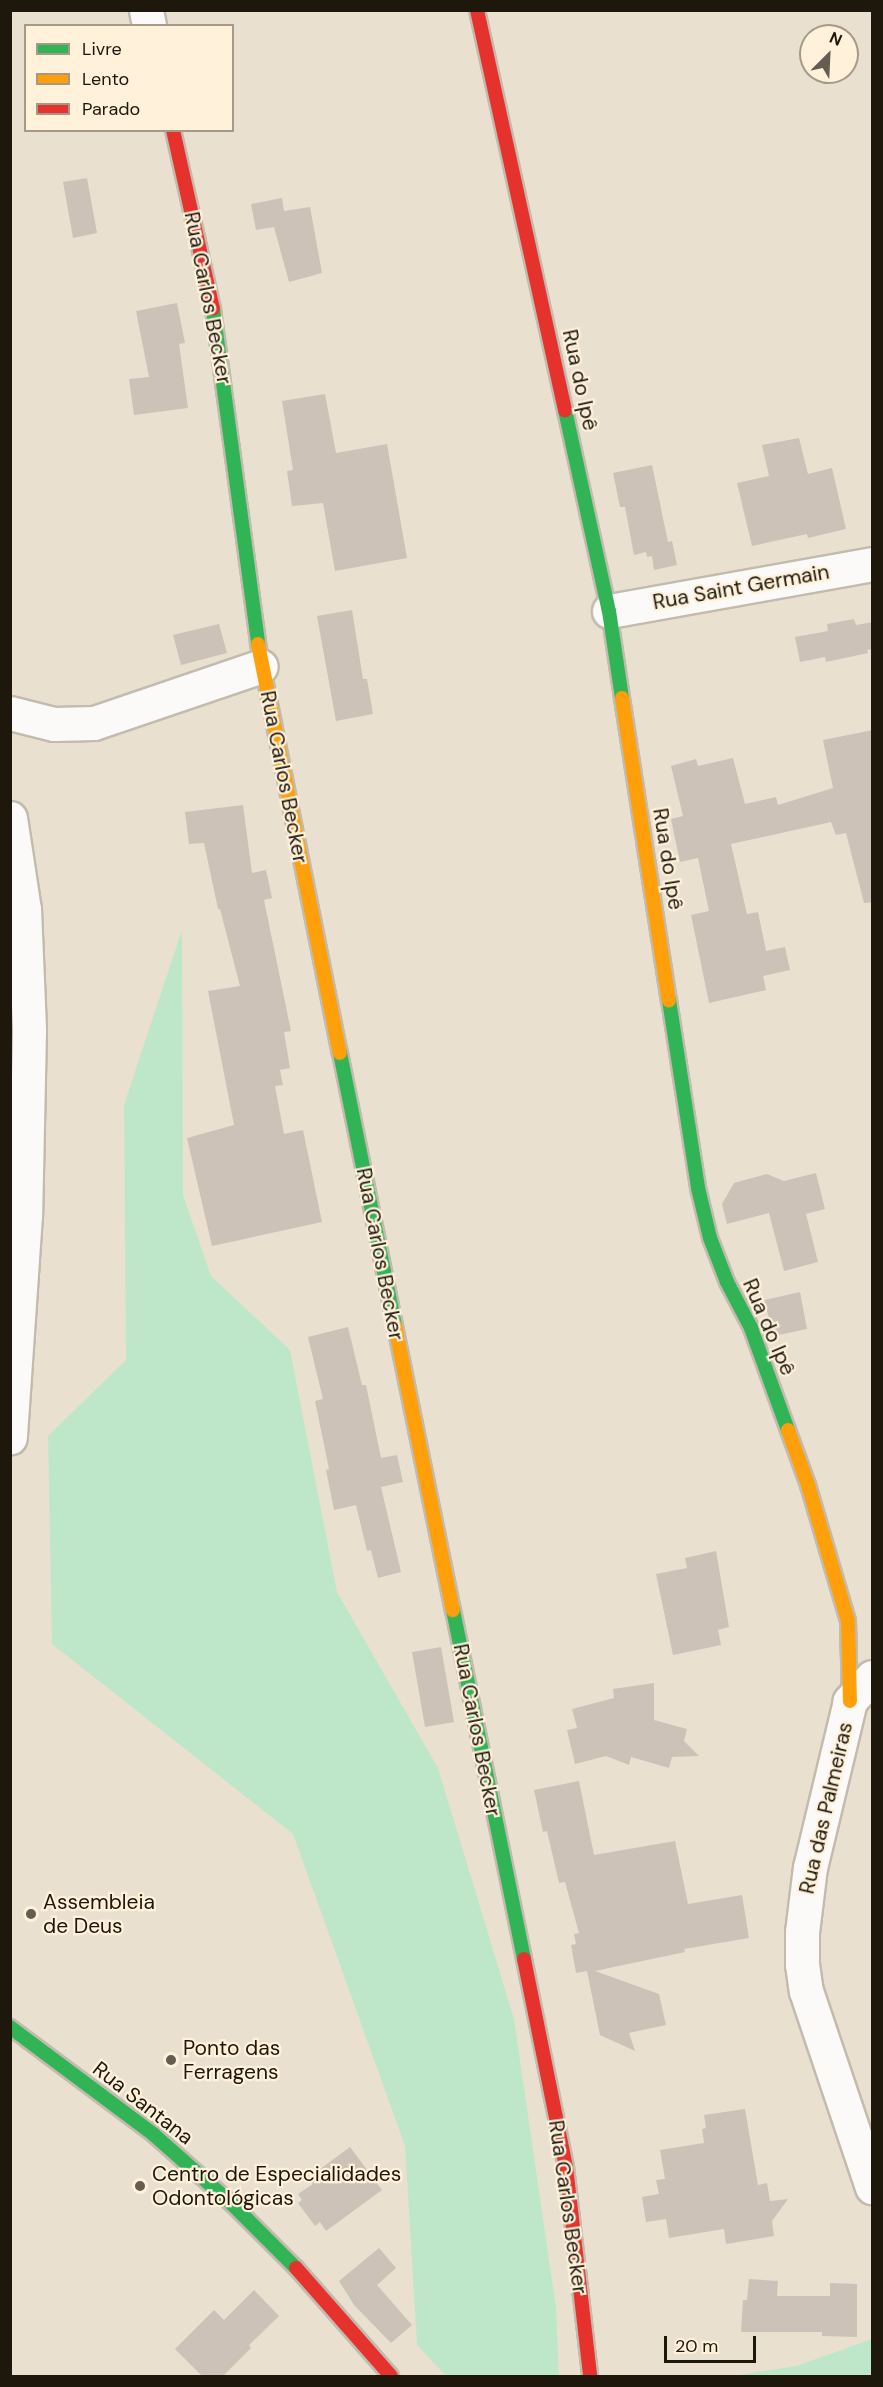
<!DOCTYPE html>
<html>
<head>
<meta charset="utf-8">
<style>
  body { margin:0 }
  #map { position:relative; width:883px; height:2387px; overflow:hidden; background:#eae0d0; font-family:"DM Sans",sans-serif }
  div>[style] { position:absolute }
  .green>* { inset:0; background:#bee7ca }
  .building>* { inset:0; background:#ccc2b7 }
  .roads { filter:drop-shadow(2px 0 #c2bbae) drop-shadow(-2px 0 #c2bbae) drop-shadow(0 2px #c2bbae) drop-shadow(0 -2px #c2bbae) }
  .street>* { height:33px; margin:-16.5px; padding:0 16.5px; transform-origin:16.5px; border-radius:16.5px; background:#fcfaf8 }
  .fast>* { height:14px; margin:-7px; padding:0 7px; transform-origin:7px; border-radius:7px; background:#30b455 }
  .slow>* { height:14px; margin:-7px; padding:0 7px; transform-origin:7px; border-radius:7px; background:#ff9f0a }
  .jam>* { height:14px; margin:-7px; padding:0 7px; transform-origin:7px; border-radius:7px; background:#e5322d }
  .dots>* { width:16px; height:16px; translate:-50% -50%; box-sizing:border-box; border:3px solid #fff1da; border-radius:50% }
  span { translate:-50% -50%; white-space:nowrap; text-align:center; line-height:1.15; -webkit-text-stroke:4.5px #fff1da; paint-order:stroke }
  .street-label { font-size:21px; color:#1d170c }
  .poi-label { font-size:21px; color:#1d170c }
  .left { translate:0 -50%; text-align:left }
  .frame { position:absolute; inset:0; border:12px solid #1d170c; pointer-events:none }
  .legend { position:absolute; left:24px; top:24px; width:210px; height:108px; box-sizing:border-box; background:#fff1da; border:2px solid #a59a88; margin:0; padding:8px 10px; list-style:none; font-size:18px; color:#1d170c }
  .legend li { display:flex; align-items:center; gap:12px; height:30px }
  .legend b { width:30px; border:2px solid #a59a88 }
  .north { position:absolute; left:799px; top:24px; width:60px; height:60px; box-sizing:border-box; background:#fff1da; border:2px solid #a59a88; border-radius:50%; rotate:24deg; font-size:16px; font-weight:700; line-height:24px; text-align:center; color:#1d170c }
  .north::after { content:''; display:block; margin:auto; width:21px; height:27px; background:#655d51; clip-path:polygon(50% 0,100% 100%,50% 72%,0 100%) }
  .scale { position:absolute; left:664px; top:2336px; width:92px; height:27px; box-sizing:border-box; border:3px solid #1d170c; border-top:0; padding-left:8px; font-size:18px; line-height:21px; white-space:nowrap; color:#1d170c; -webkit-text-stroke:4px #fff1da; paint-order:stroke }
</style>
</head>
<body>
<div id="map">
  <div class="green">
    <i style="clip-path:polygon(182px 930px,183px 1195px,211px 1276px,290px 1350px,337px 1592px,438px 1768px,514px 2019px,556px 2308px,559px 2376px,446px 2376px,417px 2345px,405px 2146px,293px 1834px,52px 1644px,48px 1436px,126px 1360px,124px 1105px)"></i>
    <i style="clip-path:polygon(872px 2339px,872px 2376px,732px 2376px,796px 2366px)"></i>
  </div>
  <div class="building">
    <i style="clip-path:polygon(87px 178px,97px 233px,73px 238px,63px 182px)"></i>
    <i style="clip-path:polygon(282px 198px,284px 211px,310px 207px,322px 273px,289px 282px,274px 227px,256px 230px,251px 204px)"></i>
    <i style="clip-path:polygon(177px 303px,185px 343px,179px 344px,188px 408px,134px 415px,129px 379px,149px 377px,136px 311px)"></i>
    <i style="clip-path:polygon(325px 394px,336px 453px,387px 444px,407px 558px,335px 571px,323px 503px,292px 506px,287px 471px,293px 470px,282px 401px)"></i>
    <i style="clip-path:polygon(799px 438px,808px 474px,832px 468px,846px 529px,808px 538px,807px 534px,752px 546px,737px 483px,769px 476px,762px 445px)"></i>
    <i style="clip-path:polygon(652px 465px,668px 542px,672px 541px,677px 565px,654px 570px,652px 556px,647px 557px,646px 552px,634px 555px,625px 507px,620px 507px,613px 473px)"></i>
    <i style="clip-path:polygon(352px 610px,363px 679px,367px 679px,373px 714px,336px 721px,317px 616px)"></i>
    <i style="clip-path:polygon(854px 619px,856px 625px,873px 622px,873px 649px,867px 650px,868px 653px,826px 662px,825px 657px,800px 662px,795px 637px,828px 631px,827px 624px)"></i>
    <i style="clip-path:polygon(219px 624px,227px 653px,181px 665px,173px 635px)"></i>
    <i style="clip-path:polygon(873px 730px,873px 902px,864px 903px,846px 833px,836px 835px,831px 822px,731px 844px,747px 914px,758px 912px,766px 951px,785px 947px,790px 970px,763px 976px,766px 990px,709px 1003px,691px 915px,709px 911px,698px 858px,680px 862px,671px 819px,683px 816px,671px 766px,696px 759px,698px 766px,733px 758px,745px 804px,776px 797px,778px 805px,833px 788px,823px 740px)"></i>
    <i style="clip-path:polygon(243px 805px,252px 873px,266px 870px,272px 898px,264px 900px,291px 1031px,284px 1032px,290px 1068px,280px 1070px,283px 1085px,275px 1086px,284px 1134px,303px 1130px,322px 1222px,212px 1246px,187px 1138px,234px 1125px,208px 991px,240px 986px,220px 909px,218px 909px,204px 843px,189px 844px,185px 812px)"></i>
    <i style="clip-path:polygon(816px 1173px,825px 1209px,806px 1214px,818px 1262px,784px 1271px,769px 1213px,727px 1224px,722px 1204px,734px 1183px,741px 1181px,767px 1174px,784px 1181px)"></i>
    <i style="clip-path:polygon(800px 1292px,807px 1329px,774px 1336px,764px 1300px)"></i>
    <i style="clip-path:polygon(348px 1327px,362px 1385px,366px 1385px,381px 1458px,397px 1455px,403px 1482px,381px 1487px,401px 1572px,378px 1578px,371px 1550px,367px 1551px,356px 1505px,334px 1510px,326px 1470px,329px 1469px,315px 1401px,323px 1399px,308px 1337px)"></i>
    <i style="clip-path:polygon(716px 1551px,729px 1627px,718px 1630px,721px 1645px,673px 1655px,656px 1574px,687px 1568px,685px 1558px)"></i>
    <i style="clip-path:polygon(441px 1647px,454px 1722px,425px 1727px,412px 1652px)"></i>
    <i style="clip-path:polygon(654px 1683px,654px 1720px,687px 1729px,684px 1741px,699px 1756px,672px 1757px,669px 1768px,631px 1757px,629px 1765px,606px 1756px,575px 1764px,567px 1730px,577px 1728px,572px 1709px,614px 1698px,613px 1689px)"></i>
    <i style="clip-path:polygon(579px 1781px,594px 1855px,675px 1841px,688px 1904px,742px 1895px,749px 1938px,684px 1949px,685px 1952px,595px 1971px,659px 1994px,666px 2025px,629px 2033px,635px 2051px,600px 2035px,587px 1971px,576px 1973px,571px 1945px,576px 1944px,574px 1934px,579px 1933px,565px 1882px,559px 1883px,547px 1831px,543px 1832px,534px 1790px)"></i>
    <i style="clip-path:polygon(745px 2109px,758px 2185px,767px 2183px,770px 2201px,788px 2199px,772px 2221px,774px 2236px,726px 2244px,724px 2229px,669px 2238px,666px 2219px,646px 2222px,642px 2197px,659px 2194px,656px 2180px,665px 2179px,660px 2150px,704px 2143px,702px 2129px,706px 2128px,704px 2115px)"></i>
    <i style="clip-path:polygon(350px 2147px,382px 2190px,326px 2231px,320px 2222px,315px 2226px,298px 2203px,302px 2200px,298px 2194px,313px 2184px,308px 2178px)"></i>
    <i style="clip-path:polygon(379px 2248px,396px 2268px,377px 2285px,412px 2325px,391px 2343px,354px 2305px,339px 2281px)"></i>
    <i style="clip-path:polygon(749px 2279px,778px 2281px,777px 2296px,830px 2296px,830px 2283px,857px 2284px,857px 2337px,822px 2336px,822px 2332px,741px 2332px,743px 2300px,747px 2300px)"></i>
    <i style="clip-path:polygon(254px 2290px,279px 2316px,249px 2345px,251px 2348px,223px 2376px,202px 2376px,175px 2349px,214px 2310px,224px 2320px)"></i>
  </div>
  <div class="roads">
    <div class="street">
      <i style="left:146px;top:10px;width:16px;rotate:79deg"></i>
      <i style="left:609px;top:611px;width:267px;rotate:-10.1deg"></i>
      <i style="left:10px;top:713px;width:45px;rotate:14deg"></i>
      <i style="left:54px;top:724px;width:40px;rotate:-1.4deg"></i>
      <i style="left:94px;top:723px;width:176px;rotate:-18.8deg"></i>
      <i style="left:10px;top:818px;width:92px;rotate:81.3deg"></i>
      <i style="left:24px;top:909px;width:121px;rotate:87.6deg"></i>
      <i style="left:29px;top:1030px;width:185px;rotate:91.2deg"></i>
      <i style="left:25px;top:1215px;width:223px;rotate:93.9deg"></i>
      <i style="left:872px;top:1677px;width:33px;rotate:133deg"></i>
      <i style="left:850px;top:1701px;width:171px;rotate:103.5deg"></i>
      <i style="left:810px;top:1867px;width:65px;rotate:97deg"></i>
      <i style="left:802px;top:1932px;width:32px;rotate:90deg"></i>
      <i style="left:802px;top:1964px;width:27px;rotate:82deg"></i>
      <i style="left:806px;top:1991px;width:207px;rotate:71.4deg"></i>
    </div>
    <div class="fast">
      <i style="left:213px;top:309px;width:338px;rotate:82.3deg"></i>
      <i style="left:565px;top:410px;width:206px;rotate:77.7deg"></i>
      <i style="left:609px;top:611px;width:88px;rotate:81.5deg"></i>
      <i style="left:669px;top:1000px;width:190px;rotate:81.2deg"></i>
      <i style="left:698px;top:1188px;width:51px;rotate:76.5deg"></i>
      <i style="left:710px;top:1238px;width:47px;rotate:68.9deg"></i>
      <i style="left:727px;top:1282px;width:52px;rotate:62.4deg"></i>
      <i style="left:751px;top:1328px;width:109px;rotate:70.1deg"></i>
      <i style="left:340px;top:1053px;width:278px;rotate:78.6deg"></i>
      <i style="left:453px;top:1610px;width:356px;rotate:78.5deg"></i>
      <i style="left:10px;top:2027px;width:179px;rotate:36.8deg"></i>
      <i style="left:153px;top:2134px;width:106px;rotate:41.5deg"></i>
      <i style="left:232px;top:2204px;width:91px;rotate:45deg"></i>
    </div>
    <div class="slow">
      <i style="left:258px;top:644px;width:417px;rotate:78.7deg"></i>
      <i style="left:622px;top:698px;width:306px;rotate:81.2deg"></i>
      <i style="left:395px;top:1326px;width:290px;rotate:78.5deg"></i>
      <i style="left:788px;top:1430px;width:59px;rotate:70deg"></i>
      <i style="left:808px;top:1485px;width:142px;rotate:73.6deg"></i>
      <i style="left:848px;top:1621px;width:80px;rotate:88.6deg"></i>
    </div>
    <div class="jam">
      <i style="left:477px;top:10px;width:410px;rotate:77.6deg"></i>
      <i style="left:173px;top:130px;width:183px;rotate:77.4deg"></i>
      <i style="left:524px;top:1959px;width:212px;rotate:78.6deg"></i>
      <i style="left:566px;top:2167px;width:210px;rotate:83.4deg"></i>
      <i style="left:296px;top:2268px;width:144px;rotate:48.7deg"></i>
    </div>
  </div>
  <div class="dots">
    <i style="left:31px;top:1914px;background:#655d51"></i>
    <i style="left:171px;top:2060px;background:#655d51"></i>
    <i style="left:140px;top:2186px;background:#655d51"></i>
  </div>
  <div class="street-label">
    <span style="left:208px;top:298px;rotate:79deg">Rua Carlos Becker</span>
    <span style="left:580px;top:380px;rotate:78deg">Rua do Ipê</span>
    <span style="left:741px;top:587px;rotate:-10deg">Rua Saint Germain</span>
    <span style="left:284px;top:777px;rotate:79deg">Rua Carlos Becker</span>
    <span style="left:668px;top:859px;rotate:81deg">Rua do Ipê</span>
    <span style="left:380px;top:1254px;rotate:79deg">Rua Carlos Becker</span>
    <span style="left:769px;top:1327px;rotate:67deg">Rua do Ipê</span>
    <span style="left:477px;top:1730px;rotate:79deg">Rua Carlos Becker</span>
    <span style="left:826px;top:1808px;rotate:-77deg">Rua das Palmeiras</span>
    <span style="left:143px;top:2103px;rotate:38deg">Rua Santana</span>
    <span style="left:568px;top:2207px;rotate:82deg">Rua Carlos Becker</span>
  </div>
  <div class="poi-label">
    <span class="left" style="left:43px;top:1914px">Assembleia<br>de Deus</span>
    <span class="left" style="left:183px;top:2060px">Ponto das<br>Ferragens</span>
    <span class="left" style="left:152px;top:2186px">Centro de Especialidades<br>Odontológicas</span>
  </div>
  <div class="frame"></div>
  <ul class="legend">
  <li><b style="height:8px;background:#30b455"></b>Livre</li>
  <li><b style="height:8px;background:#ff9f0a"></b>Lento</li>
  <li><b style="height:8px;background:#e5322d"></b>Parado</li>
  </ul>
  <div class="north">N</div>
  <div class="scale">20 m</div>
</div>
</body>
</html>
